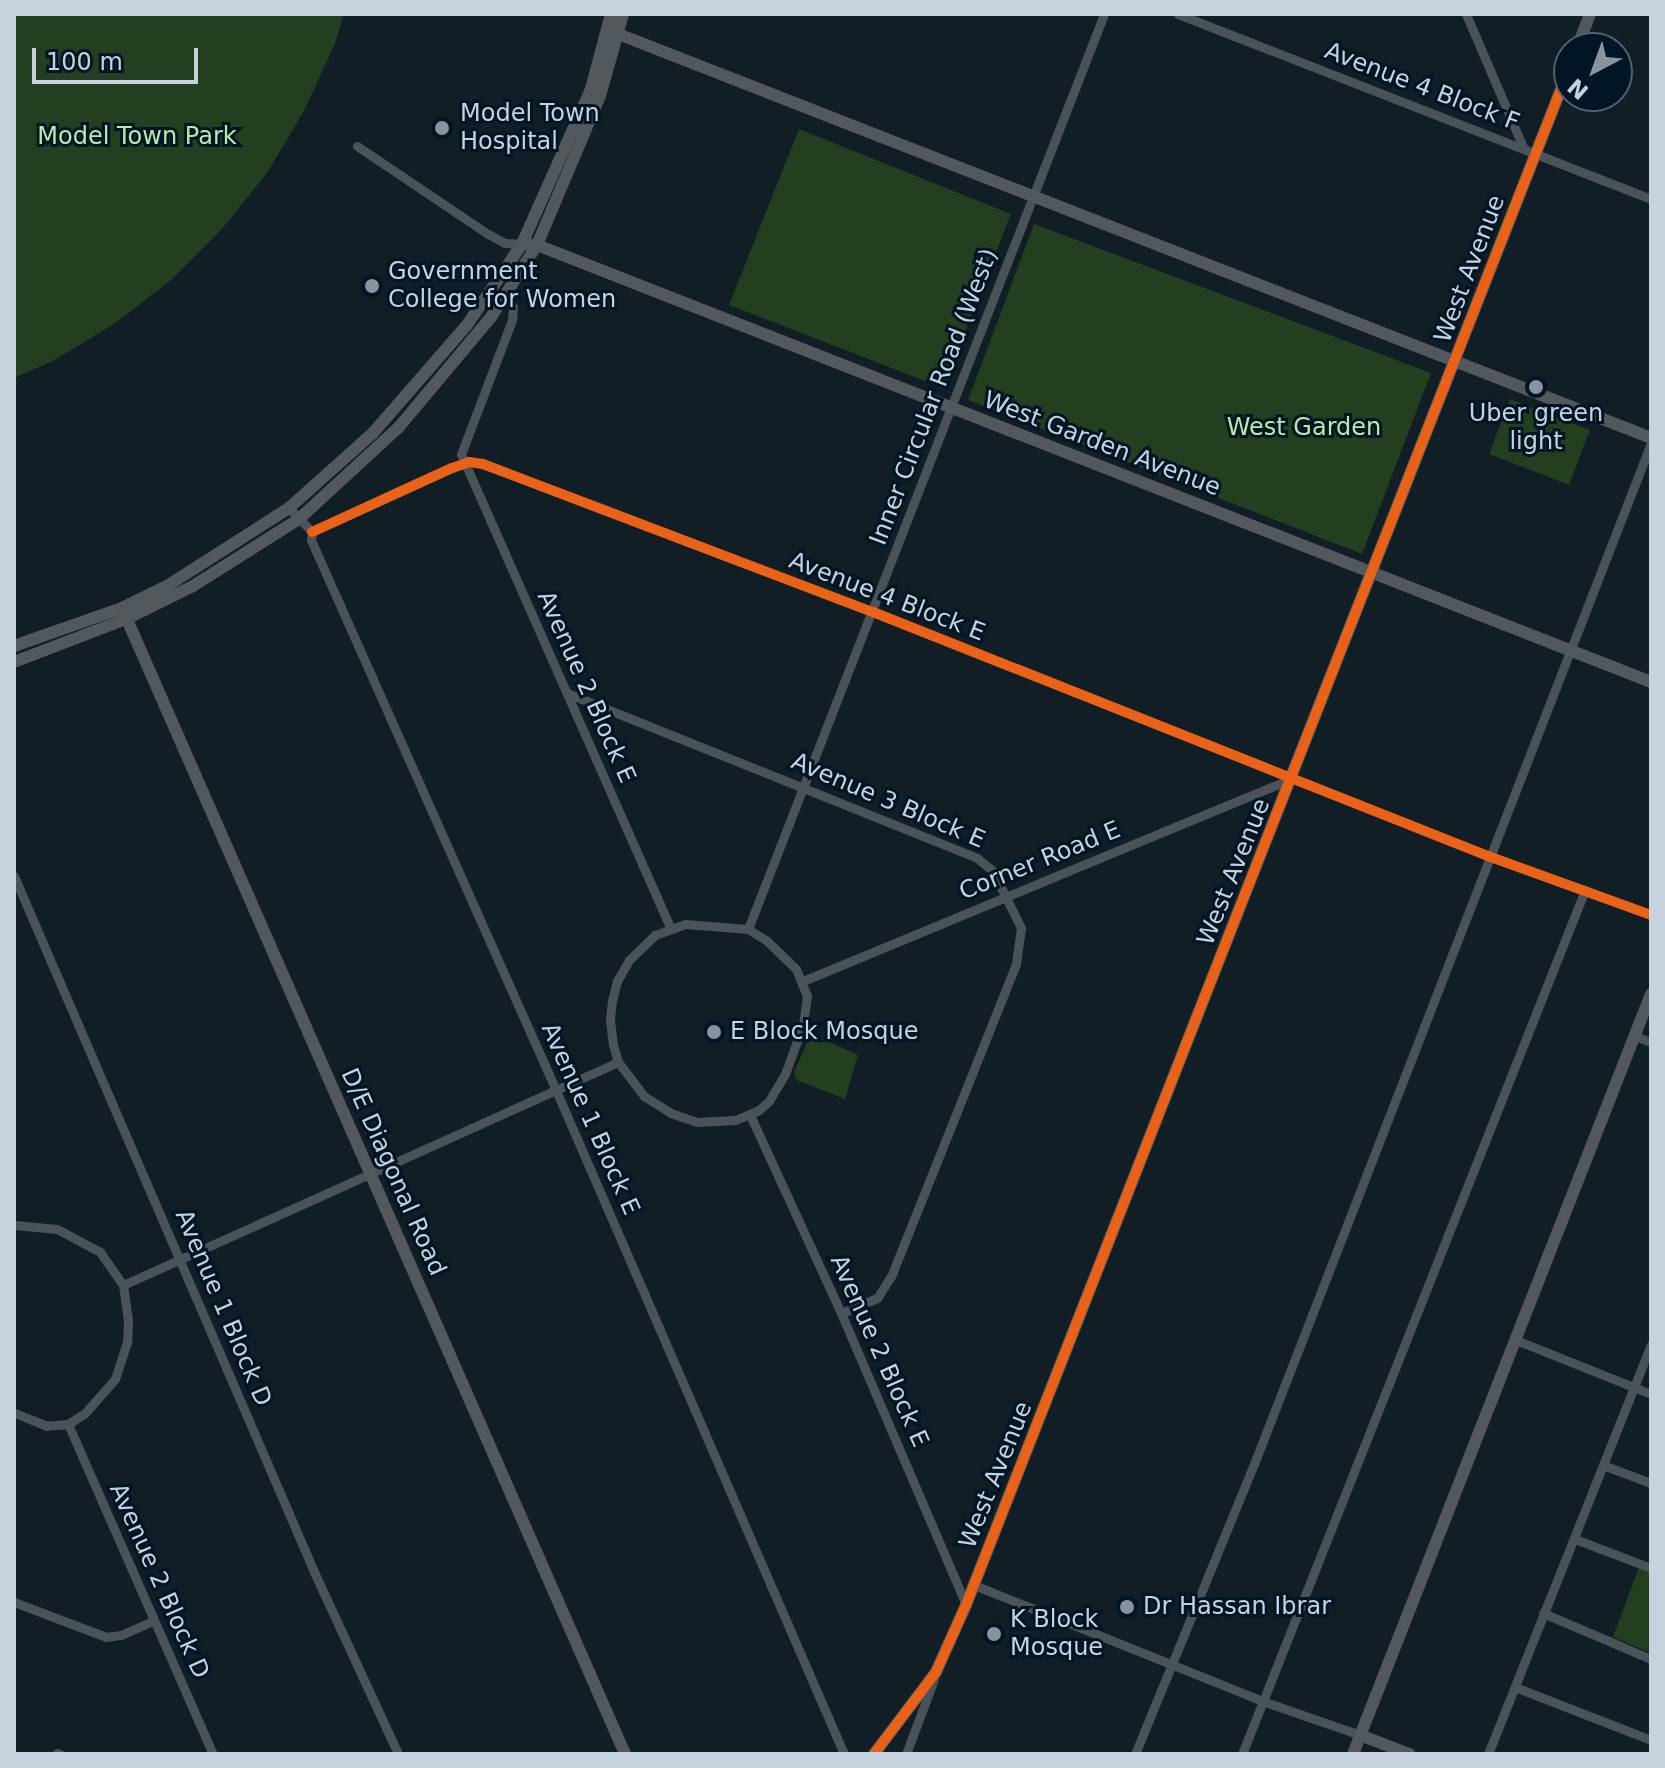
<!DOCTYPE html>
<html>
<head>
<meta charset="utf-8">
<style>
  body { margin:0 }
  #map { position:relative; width:1665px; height:1768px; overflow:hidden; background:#111e26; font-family:"DejaVu Sans",sans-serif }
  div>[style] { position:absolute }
  .green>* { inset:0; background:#243e20 }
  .street>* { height:9px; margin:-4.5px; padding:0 4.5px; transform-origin:4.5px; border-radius:4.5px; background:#4a535a }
  .secondary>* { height:12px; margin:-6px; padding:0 6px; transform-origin:6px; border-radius:6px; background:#52585c }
  .cycleway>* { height:10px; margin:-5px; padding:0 5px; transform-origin:5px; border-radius:5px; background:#ea6118 }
  .dots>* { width:22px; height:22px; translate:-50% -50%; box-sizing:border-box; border:4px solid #011525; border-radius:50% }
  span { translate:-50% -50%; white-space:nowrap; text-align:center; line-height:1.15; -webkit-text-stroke:6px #011525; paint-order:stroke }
  .street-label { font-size:24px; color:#c6d3de }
  .poi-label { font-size:24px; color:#c6d3de }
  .left { translate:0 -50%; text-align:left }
  .park-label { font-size:24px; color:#b7ebaa }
  .frame { position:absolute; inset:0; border:16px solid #c6d3de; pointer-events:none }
  .north { position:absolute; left:1553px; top:32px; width:80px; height:80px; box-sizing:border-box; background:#011525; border:2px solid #50616f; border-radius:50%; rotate:221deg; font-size:22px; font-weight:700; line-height:32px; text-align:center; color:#c6d3de }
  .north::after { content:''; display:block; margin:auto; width:28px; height:36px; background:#87949e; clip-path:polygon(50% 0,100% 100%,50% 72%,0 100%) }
  .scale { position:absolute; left:32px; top:48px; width:166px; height:36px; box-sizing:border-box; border:4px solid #c6d3de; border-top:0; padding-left:10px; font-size:24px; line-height:28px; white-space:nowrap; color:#c6d3de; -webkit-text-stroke:6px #011525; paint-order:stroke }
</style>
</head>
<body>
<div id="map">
  <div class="green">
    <i style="clip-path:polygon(14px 14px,344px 14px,334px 46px,304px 111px,267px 173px,222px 229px,171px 280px,114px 324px,53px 361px,14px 378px)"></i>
    <i style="clip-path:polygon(799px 129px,1011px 214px,943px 388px,729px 305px)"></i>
    <i style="clip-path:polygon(1034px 224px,1431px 373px,1362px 554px,968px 400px)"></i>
    <i style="clip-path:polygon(1510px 399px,1590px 430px,1569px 485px,1489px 454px)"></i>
    <i style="clip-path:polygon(811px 1034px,858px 1055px,845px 1099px,796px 1080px,794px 1072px)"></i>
    <i style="clip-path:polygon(1639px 1567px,1651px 1572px,1651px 1653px,1613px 1637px)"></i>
  </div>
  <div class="street">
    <i style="left:1178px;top:14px;width:508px;rotate:21.36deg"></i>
    <i style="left:1466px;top:14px;width:145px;rotate:66.8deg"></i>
    <i style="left:357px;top:146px;width:158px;rotate:33.9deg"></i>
    <i style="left:488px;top:234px;width:19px;rotate:28deg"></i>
    <i style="left:505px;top:243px;width:17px;rotate:3deg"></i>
    <i style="left:505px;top:299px;width:11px;rotate:45deg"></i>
    <i style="left:513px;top:307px;width:13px;rotate:94deg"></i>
    <i style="left:512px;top:320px;width:143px;rotate:110.8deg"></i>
    <i style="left:461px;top:454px;width:517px;rotate:66.16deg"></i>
    <i style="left:289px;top:508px;width:33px;rotate:46deg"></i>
    <i style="left:312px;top:532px;width:8px;rotate:97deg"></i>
    <i style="left:311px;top:540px;width:600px;rotate:66deg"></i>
    <i style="left:555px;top:1088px;width:726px;rotate:66.54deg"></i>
    <i style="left:312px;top:532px;width:154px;rotate:-24.6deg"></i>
    <i style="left:452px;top:468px;width:18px;rotate:-19deg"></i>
    <i style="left:469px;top:462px;width:14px;rotate:8deg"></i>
    <i style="left:483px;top:464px;width:417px;rotate:20.8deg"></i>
    <i style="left:873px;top:612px;width:662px;rotate:21.64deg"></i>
    <i style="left:1488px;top:856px;width:173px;rotate:19.9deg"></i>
    <i style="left:567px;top:693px;width:442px;rotate:21.9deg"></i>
    <i style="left:977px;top:858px;width:21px;rotate:39deg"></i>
    <i style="left:993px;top:871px;width:64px;rotate:63.8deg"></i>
    <i style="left:1021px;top:928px;width:36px;rotate:98deg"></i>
    <i style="left:1016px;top:964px;width:336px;rotate:111.8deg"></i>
    <i style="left:891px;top:1276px;width:26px;rotate:122deg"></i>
    <i style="left:877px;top:1298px;width:39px;rotate:157deg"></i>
    <i style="left:14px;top:876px;width:760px;rotate:66.67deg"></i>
    <i style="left:315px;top:1574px;width:198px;rotate:65.2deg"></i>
    <i style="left:685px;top:924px;width:63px;rotate:4.5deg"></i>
    <i style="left:748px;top:929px;width:22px;rotate:32deg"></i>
    <i style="left:767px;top:941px;width:40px;rotate:44deg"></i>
    <i style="left:796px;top:969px;width:29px;rotate:68deg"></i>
    <i style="left:807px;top:996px;width:29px;rotate:98deg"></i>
    <i style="left:803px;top:1025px;width:52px;rotate:110.2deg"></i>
    <i style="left:785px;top:1074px;width:31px;rotate:121deg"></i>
    <i style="left:769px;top:1101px;width:13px;rotate:138deg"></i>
    <i style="left:759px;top:1110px;width:26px;rotate:157deg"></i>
    <i style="left:735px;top:1120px;width:38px;rotate:177deg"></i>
    <i style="left:697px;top:1122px;width:28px;rotate:-161deg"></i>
    <i style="left:671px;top:1113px;width:32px;rotate:-148deg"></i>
    <i style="left:644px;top:1096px;width:43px;rotate:-127.4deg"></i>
    <i style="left:618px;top:1062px;width:18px;rotate:-106deg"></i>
    <i style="left:613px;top:1045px;width:26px;rotate:-97deg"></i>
    <i style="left:610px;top:1019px;width:18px;rotate:-84deg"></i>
    <i style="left:612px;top:1001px;width:21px;rotate:-76deg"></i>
    <i style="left:617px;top:981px;width:24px;rotate:-60deg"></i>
    <i style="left:629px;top:960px;width:36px;rotate:-44deg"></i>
    <i style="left:655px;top:935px;width:32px;rotate:-20deg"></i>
    <i style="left:748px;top:929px;width:982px;rotate:-68.74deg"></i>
    <i style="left:803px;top:981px;width:530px;rotate:-22.5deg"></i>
    <i style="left:1635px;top:1036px;width:17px;rotate:21deg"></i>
    <i style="left:750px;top:1115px;width:218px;rotate:65.3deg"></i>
    <i style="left:841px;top:1313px;width:318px;rotate:66.8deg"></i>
    <i style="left:14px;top:1225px;width:43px;rotate:5.3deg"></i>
    <i style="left:57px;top:1229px;width:49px;rotate:28.1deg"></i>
    <i style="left:100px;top:1252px;width:40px;rotate:55.1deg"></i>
    <i style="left:123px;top:1285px;width:34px;rotate:82deg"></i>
    <i style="left:128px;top:1319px;width:23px;rotate:92deg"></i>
    <i style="left:127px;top:1342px;width:39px;rotate:108deg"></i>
    <i style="left:115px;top:1379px;width:45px;rotate:131.4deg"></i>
    <i style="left:85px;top:1413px;width:20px;rotate:147deg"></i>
    <i style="left:68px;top:1424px;width:21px;rotate:175deg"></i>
    <i style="left:47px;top:1426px;width:35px;rotate:-158deg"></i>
    <i style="left:123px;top:1285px;width:543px;rotate:-24.25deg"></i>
    <i style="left:1516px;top:1340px;width:145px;rotate:21.8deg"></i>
    <i style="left:68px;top:1424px;width:360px;rotate:66.3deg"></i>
    <i style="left:1603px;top:1465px;width:51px;rotate:20.6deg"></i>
    <i style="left:1575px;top:1539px;width:81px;rotate:20.9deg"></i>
    <i style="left:974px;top:1585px;width:310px;rotate:21.9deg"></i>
    <i style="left:1262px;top:1701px;width:104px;rotate:19.1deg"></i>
    <i style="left:14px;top:1602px;width:98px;rotate:20.8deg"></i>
    <i style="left:106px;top:1637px;width:15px;rotate:-8deg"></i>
    <i style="left:121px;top:1635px;width:36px;rotate:-24deg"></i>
    <i style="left:1543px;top:1613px;width:117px;rotate:23.1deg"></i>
    <i style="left:1515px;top:1687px;width:146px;rotate:21.3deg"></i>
    <i style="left:57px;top:1753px;width:3px;rotate:18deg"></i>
    <i style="left:906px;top:1754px;width:80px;rotate:-69.5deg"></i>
    <i style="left:1135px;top:1754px;width:313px;rotate:-67.7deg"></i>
    <i style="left:1254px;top:1464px;width:1095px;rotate:-68.75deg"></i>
    <i style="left:1242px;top:1754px;width:930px;rotate:-68.35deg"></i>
    <i style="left:1488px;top:1754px;width:440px;rotate:-68.3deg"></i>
  </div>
  <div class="secondary">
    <i style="left:608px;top:30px;width:1120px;rotate:21.36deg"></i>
    <i style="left:1577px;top:48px;width:36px;rotate:-69deg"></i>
    <i style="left:522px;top:244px;width:15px;rotate:4deg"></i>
    <i style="left:537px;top:245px;width:1197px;rotate:21.42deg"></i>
    <i style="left:122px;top:608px;width:1252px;rotate:66.3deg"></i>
    <i style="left:14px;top:646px;width:114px;rotate:-19.4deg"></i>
    <i style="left:122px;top:608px;width:50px;rotate:-26.1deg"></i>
    <i style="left:167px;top:586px;width:145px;rotate:-32.6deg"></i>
    <i style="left:289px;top:508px;width:113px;rotate:-41.8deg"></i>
    <i style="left:373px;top:433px;width:143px;rotate:-49deg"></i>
    <i style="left:467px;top:325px;width:98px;rotate:-55.8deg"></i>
    <i style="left:522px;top:244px;width:170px;rotate:-66deg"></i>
    <i style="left:591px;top:89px;width:78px;rotate:-75.1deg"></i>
    <i style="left:14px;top:662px;width:120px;rotate:-21deg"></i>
    <i style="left:126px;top:619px;width:75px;rotate:-26.2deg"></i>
    <i style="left:193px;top:586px;width:125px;rotate:-32.3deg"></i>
    <i style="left:299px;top:519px;width:136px;rotate:-42.6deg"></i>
    <i style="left:399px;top:427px;width:143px;rotate:-50.1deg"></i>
    <i style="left:491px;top:317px;width:85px;rotate:-57.4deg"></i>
    <i style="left:537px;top:245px;width:162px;rotate:-67.1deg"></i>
    <i style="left:600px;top:96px;width:85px;rotate:-74.3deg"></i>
    <i style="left:1360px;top:1735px;width:53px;rotate:21.2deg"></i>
    <i style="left:874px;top:1754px;width:103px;rotate:-52.9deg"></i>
    <i style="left:936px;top:1672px;width:73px;rotate:-65.9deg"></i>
    <i style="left:966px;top:1605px;width:1650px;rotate:-68.57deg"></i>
    <i style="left:1353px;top:1754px;width:816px;rotate:-68.59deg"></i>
  </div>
  <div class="cycleway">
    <i style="left:312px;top:532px;width:154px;rotate:-24.6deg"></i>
    <i style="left:452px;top:468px;width:18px;rotate:-19deg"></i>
    <i style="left:469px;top:462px;width:14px;rotate:8deg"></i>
    <i style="left:483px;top:464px;width:417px;rotate:20.8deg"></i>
    <i style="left:873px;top:612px;width:662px;rotate:21.64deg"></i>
    <i style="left:1488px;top:856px;width:173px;rotate:19.9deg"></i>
    <i style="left:874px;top:1754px;width:103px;rotate:-52.9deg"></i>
    <i style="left:936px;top:1672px;width:73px;rotate:-65.9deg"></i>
    <i style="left:966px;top:1605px;width:1650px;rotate:-68.57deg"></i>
  </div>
  <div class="dots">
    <i style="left:442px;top:128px;background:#87949e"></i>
    <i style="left:372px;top:286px;background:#87949e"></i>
    <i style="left:1536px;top:387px;background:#87949e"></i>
    <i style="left:714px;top:1032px;background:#87949e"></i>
    <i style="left:1127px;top:1607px;background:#87949e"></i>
    <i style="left:994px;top:1634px;background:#87949e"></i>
  </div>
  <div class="street-label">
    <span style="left:1422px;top:87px;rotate:21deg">Avenue 4 Block F</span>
    <span style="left:1470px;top:269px;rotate:-69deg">West Avenue</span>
    <span style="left:934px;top:397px;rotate:-69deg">Inner Circular Road (West)</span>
    <span style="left:1102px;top:444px;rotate:21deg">West Garden Avenue</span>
    <span style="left:887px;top:597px;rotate:21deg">Avenue 4 Block E</span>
    <span style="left:586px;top:687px;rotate:66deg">Avenue 2 Block E</span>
    <span style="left:888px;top:801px;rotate:23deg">Avenue 3 Block E</span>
    <span style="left:1040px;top:861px;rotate:-22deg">Corner Road E</span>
    <span style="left:1234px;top:872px;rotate:-68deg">West Avenue</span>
    <span style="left:590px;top:1119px;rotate:66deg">Avenue 1 Block E</span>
    <span style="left:393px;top:1172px;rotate:66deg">D/E Diagonal Road</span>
    <span style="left:223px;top:1308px;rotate:67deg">Avenue 1 Block D</span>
    <span style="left:879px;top:1351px;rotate:66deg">Avenue 2 Block E</span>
    <span style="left:996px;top:1475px;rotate:-68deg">West Avenue</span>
    <span style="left:159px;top:1581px;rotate:66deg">Avenue 2 Block D</span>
  </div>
  <div class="poi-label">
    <span class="left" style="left:460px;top:128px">Model Town<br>Hospital</span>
    <span class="left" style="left:388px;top:286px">Government<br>College for Women</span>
    <span style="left:1536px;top:428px">Uber green<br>light</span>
    <span class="left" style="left:730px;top:1032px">E Block Mosque</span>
    <span class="left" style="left:1143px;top:1607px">Dr Hassan Ibrar</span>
    <span class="left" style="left:1010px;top:1634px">K Block<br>Mosque</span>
  </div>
  <div class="park-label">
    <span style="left:137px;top:137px">Model Town Park</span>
    <span style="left:1304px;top:428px">West Garden</span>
  </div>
  <div class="frame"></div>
  <div class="north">N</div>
  <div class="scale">100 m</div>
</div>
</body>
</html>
